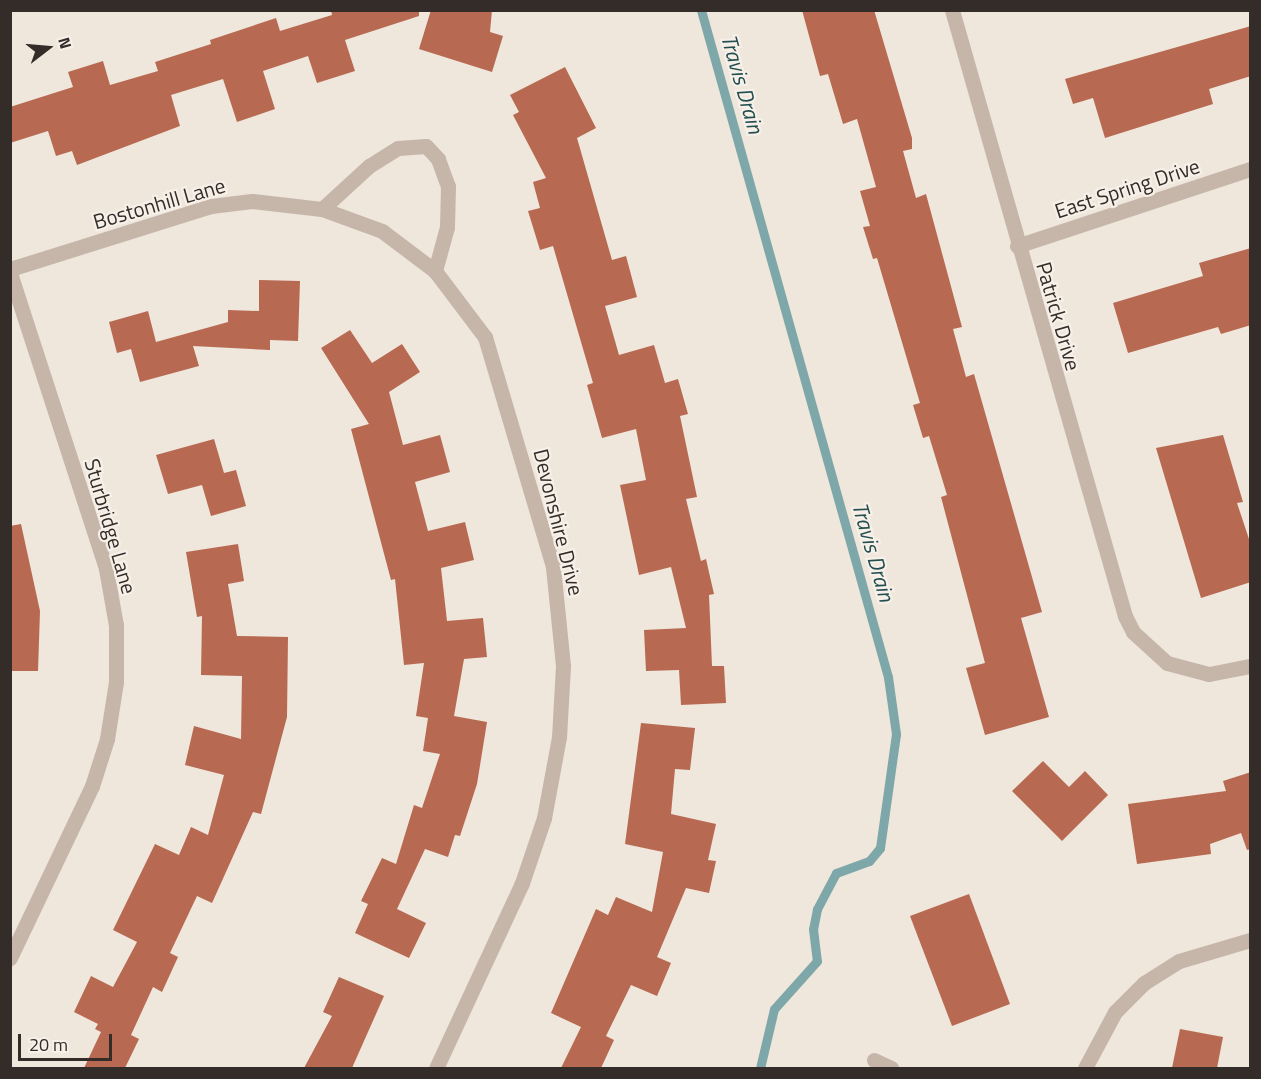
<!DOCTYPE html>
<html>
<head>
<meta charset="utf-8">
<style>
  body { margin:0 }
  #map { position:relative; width:1261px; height:1079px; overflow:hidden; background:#efe6dc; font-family:"Titillium Web",sans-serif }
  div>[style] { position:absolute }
  .stream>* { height:9px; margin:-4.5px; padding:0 4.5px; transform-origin:4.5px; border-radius:4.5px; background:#7ea7a9 }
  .building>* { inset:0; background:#b86951 }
  .service>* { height:15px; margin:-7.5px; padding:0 7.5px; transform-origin:7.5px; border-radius:7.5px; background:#c5b6a9 }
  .minor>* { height:15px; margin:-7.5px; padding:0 7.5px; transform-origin:7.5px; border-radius:7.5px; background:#c5b6a9 }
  span { translate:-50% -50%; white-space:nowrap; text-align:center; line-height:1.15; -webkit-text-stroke:4.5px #f7f0e8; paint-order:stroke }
  .street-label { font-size:21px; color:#342c28 }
  .water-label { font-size:22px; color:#234e50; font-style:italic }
  .frame { position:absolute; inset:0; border:12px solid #342c28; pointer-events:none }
  .north { position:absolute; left:18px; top:18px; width:60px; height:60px; -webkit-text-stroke:4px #f7f0e8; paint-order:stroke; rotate:74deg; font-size:16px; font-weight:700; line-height:24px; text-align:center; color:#342c28 }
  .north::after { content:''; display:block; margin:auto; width:21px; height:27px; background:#342c28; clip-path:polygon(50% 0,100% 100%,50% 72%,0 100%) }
  .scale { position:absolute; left:18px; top:1034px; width:94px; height:27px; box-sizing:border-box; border:3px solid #342c28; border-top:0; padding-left:8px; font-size:18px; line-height:21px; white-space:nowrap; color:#342c28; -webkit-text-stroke:4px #f7f0e8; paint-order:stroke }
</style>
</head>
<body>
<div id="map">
  <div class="stream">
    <i style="left:701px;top:10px;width:693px;rotate:74.34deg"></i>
    <i style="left:888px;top:677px;width:58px;rotate:82deg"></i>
    <i style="left:896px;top:734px;width:115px;rotate:98deg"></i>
    <i style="left:880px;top:848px;width:17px;rotate:130deg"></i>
    <i style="left:869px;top:861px;width:35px;rotate:160deg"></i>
    <i style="left:836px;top:873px;width:41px;rotate:117.8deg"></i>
    <i style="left:817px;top:909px;width:20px;rotate:101deg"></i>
    <i style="left:813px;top:929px;width:32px;rotate:83deg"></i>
    <i style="left:817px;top:961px;width:64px;rotate:131.9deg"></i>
    <i style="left:774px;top:1009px;width:61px;rotate:103.3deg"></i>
  </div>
  <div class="building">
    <i style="clip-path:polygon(331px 10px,419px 10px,419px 16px,345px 40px,355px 71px,317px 83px,308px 56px,263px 71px,275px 109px,237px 122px,223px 79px,171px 95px,180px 126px,77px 165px,72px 151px,56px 156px,48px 131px,10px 143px,10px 107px,73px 87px,68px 72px,103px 61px,110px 85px,158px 71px,155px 62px,211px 44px,210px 40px,276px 18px,280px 31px,332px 15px)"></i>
    <i style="clip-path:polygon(431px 10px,492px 10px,490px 32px,503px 36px,492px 72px,419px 49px)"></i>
    <i style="clip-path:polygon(802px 10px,874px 10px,912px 138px,912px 149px,903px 151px,916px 198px,926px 194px,962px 327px,953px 329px,966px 377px,974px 374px,1042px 612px,1021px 618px,1049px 717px,985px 735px,966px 668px,985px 663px,941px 497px,947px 495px,929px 436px,923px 438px,913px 405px,920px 403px,877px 258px,873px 259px,863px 227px,870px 226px,860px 191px,876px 187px,857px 119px,843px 124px,828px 74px,820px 76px)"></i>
    <i style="clip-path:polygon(1251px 26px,1251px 76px,1209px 89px,1213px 104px,1105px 138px,1093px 98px,1073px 104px,1065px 79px)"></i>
    <i style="clip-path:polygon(565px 67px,596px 128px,577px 138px,612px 260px,626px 256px,637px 297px,605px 306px,619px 355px,654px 345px,665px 383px,678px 379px,688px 414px,680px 416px,697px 497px,686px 499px,701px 561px,706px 559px,714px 594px,709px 595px,712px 666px,724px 666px,726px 703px,681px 705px,679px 670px,646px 671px,644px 630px,686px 628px,671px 567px,639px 575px,620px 485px,646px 480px,636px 429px,602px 438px,587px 385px,593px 383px,553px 246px,540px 250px,528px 211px,540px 208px,533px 182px,546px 178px,513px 115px,519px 112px,510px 95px)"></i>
    <i style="clip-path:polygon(1251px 248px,1251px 325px,1221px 334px,1218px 327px,1128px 353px,1113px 303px,1203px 276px,1199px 263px)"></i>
    <i style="clip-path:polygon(259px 280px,300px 281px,298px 341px,270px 340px,270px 350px,193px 346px,199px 366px,140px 382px,131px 349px,117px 353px,109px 322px,148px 311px,156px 342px,228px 322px,228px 310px,259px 311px)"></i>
    <i style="clip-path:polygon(350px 330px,372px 363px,402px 344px,420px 372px,389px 392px,403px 445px,440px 435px,450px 472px,415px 482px,428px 531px,465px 522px,474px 560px,441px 568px,447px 621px,483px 618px,487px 657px,464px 659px,454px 716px,487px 722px,477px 784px,460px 836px,455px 835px,448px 857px,425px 849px,397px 909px,426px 923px,409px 958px,355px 933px,368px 904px,361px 901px,382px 858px,396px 864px,414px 805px,422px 808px,440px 754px,423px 751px,428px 718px,416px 716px,424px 663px,404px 665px,395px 579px,391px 580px,351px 429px,369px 424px,321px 348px)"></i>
    <i style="clip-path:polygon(1223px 435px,1243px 502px,1237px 503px,1251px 545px,1251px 582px,1201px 598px,1156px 448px)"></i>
    <i style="clip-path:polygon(214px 439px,224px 473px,236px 470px,246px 506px,211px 516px,202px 485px,168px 494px,156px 455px)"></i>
    <i style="clip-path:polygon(21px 524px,40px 611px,38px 671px,10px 671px,10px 526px)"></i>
    <i style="clip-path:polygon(238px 544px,244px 581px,228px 584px,237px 636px,288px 637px,287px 717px,261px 814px,253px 812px,212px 903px,197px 896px,170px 953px,178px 957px,162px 992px,153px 987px,131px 1035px,139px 1039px,125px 1068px,84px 1068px,101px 1032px,95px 1029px,98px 1024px,74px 1012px,91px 976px,113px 987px,137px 942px,113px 930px,155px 844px,179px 855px,191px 827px,208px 835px,224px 775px,185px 765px,194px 726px,241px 739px,242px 676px,201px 675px,202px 616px,197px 617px,186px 552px)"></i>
    <i style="clip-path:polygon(641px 723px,695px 728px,690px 770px,675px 769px,671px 814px,716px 824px,708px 860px,716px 861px,709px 893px,686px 888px,657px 957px,671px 963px,657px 996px,631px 985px,606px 1036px,614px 1040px,601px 1068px,561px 1068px,581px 1027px,551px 1013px,596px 909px,608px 915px,616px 897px,652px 912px,663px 852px,625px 844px)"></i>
    <i style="clip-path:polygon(1043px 761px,1069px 787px,1085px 771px,1108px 795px,1062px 841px,1012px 791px)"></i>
    <i style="clip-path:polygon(1251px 772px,1251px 849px,1247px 850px,1241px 833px,1210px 844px,1211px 854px,1137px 864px,1128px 804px,1226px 791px,1223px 781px)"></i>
    <i style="clip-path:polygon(969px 894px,1010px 1004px,952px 1026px,910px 916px)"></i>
    <i style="clip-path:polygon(339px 977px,384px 996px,352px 1068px,304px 1068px,332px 1016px,323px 1012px)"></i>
    <i style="clip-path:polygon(1180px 1029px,1223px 1037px,1217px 1068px,1172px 1068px)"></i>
  </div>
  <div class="service">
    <i style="left:874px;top:1060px;width:19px;rotate:25deg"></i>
  </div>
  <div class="minor">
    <i style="left:952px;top:10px;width:630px;rotate:74.07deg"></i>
    <i style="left:1125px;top:616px;width:18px;rotate:63deg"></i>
    <i style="left:1133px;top:632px;width:46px;rotate:42.4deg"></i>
    <i style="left:1167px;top:663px;width:43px;rotate:14.7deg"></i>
    <i style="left:1209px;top:674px;width:42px;rotate:-11deg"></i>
    <i style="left:322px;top:209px;width:64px;rotate:-42.5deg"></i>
    <i style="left:369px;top:166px;width:34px;rotate:-32deg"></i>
    <i style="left:398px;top:148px;width:28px;rotate:-4deg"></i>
    <i style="left:426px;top:146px;width:18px;rotate:47deg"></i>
    <i style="left:438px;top:159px;width:29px;rotate:70deg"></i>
    <i style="left:448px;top:186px;width:41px;rotate:91.4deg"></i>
    <i style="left:447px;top:227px;width:46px;rotate:105.3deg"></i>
    <i style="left:1017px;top:246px;width:245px;rotate:-18.3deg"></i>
    <i style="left:10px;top:269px;width:211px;rotate:-17.4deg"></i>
    <i style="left:211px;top:206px;width:41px;rotate:-7deg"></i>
    <i style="left:252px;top:201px;width:70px;rotate:6.5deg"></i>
    <i style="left:322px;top:209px;width:64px;rotate:20.1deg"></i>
    <i style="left:382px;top:231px;width:66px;rotate:37deg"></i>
    <i style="left:435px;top:271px;width:83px;rotate:52.9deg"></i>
    <i style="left:485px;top:337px;width:240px;rotate:73.5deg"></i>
    <i style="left:553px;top:567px;width:100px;rotate:84.2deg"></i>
    <i style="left:563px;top:666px;width:71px;rotate:93.2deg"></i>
    <i style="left:559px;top:737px;width:82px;rotate:100.5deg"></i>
    <i style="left:544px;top:818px;width:69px;rotate:108.7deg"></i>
    <i style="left:522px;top:883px;width:204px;rotate:114.9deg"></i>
    <i style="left:10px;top:273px;width:311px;rotate:72deg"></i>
    <i style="left:106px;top:569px;width:57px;rotate:79.9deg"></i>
    <i style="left:116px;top:625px;width:57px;rotate:90deg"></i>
    <i style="left:116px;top:682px;width:58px;rotate:99deg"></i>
    <i style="left:107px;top:739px;width:49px;rotate:107.7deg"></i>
    <i style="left:92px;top:786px;width:191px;rotate:115.5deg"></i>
    <i style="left:1085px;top:1068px;width:64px;rotate:-61.8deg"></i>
    <i style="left:1115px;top:1012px;width:41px;rotate:-45deg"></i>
    <i style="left:1144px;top:983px;width:41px;rotate:-32.2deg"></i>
    <i style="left:1179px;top:961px;width:74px;rotate:-16.5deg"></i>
  </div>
  <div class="street-label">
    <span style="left:1127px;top:188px;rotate:-18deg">East Spring Drive</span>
    <span style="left:159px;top:203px;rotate:-16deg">Bostonhill Lane</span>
    <span style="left:1059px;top:316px;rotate:74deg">Patrick Drive</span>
    <span style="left:559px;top:522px;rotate:76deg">Devonshire Drive</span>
    <span style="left:111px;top:526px;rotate:74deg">Sturbridge Lane</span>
  </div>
  <div class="water-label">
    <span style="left:742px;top:84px;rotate:74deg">Travis Drain</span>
    <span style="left:873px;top:552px;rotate:74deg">Travis Drain</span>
  </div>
  <div class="frame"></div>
  <div class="north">N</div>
  <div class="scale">20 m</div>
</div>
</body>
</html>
